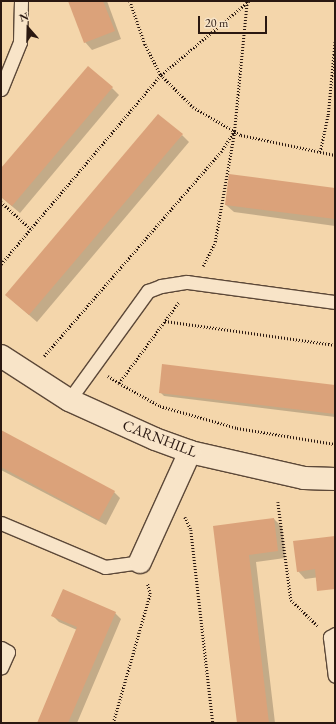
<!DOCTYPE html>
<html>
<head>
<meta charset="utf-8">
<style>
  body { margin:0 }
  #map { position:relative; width:336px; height:724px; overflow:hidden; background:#f4d6ab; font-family:"EB Garamond",serif }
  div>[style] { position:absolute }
  .shadow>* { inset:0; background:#0003 }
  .building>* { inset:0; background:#dba27a }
  .path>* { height:2.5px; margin-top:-1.25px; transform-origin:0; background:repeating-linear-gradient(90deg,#2a1811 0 1px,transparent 0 3px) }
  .roads { filter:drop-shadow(1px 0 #5c4838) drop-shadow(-1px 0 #5c4838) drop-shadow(0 1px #5c4838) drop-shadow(0 -1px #5c4838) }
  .service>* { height:13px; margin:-6.5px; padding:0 6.5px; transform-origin:6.5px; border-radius:6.5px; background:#f8e4c8 }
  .minor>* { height:22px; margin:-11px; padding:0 11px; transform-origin:11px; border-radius:11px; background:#f8e4c8 }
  span { translate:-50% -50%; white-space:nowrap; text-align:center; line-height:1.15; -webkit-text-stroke:3px #f8e4c8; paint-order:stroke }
  .street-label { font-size:15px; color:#2a1811 }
  .frame { position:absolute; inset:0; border:2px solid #2a1811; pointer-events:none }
  .north { position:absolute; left:8px; top:8px; width:40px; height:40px; -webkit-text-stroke:3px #f8e4c8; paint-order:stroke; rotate:340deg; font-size:11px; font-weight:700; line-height:16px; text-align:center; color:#2a1811 }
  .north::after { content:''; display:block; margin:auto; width:14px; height:18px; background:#2a1811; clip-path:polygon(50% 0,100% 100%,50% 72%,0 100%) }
  .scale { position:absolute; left:198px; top:16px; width:69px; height:18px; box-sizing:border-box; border:2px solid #2a1811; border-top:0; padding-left:5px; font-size:12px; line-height:14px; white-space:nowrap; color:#2a1811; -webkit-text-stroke:3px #f8e4c8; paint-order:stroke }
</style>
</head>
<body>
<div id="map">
  <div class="shadow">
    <i style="clip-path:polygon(69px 1px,107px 1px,121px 39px,92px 50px,85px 42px)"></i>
    <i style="clip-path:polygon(112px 88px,119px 95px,20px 213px,1px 197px,1px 170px)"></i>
    <i style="clip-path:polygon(182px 135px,189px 142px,37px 322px,14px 302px)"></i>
    <i style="clip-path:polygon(335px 189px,335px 226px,234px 212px,226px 205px)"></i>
    <i style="clip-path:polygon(335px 386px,335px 417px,164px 396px,160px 392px)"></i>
    <i style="clip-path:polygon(1px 431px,114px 492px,120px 498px,106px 525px,1px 470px)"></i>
    <i style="clip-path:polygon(274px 519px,282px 527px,285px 558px,256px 562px,275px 723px,238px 723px,214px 527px)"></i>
    <i style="clip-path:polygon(335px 537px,335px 575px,305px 579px,298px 571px)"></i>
    <i style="clip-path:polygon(115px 613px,121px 619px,77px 723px,38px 723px,77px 630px,59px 622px,53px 616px)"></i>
  </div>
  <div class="building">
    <i style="clip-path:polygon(68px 1px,103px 1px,115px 31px,84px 43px)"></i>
    <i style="clip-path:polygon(88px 66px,113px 87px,12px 206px,1px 197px,1px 168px)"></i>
    <i style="clip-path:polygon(158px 114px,183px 134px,29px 315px,5px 295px)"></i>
    <i style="clip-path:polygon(229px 174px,335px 188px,335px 219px,225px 205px)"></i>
    <i style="clip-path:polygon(162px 364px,335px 385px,335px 414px,159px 393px)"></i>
    <i style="clip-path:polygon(1px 430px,115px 491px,99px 520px,1px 467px)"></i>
    <i style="clip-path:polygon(274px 518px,278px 551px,249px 555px,269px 723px,237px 723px,213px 526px)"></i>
    <i style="clip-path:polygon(335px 536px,335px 589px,317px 591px,315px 569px,297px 572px,293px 541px)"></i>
    <i style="clip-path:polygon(63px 589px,116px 612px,68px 723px,37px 723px,77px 627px,51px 616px)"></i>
  </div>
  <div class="path">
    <i style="left:130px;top:1px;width:46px;rotate:70.8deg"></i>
    <i style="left:145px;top:44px;width:35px;rotate:63deg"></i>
    <i style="left:161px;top:75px;width:45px;rotate:45deg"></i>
    <i style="left:193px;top:107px;width:56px;rotate:30.3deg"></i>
    <i style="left:241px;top:135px;width:96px;rotate:12deg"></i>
    <i style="left:320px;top:152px;width:38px;rotate:-78deg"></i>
    <i style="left:328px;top:115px;width:75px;rotate:-84.7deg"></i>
    <i style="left:1px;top:202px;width:40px;rotate:42deg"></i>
    <i style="left:1px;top:264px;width:248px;rotate:-49.8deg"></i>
    <i style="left:161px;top:75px;width:115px;rotate:-40.1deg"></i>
    <i style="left:203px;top:266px;width:27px;rotate:-63deg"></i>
    <i style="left:215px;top:242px;width:110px;rotate:-80deg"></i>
    <i style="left:234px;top:134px;width:134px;rotate:-84.4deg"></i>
    <i style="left:165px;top:321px;width:172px;rotate:8deg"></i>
    <i style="left:44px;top:356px;width:270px;rotate:-49.1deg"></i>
    <i style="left:221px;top:152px;width:25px;rotate:-58deg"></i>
    <i style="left:108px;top:376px;width:13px;rotate:32deg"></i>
    <i style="left:119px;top:383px;width:101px;rotate:-53.5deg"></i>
    <i style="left:119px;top:383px;width:47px;rotate:29.3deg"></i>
    <i style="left:160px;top:406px;width:80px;rotate:15.9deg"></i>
    <i style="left:237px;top:428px;width:99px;rotate:9.3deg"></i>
    <i style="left:278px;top:502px;width:99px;rotate:82.4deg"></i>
    <i style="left:291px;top:600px;width:37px;rotate:44deg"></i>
    <i style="left:185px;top:517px;width:14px;rotate:65deg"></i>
    <i style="left:191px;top:530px;width:194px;rotate:83.5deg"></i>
    <i style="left:113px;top:723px;width:134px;rotate:-74deg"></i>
    <i style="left:150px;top:594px;width:11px;rotate:-105deg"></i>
  </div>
  <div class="roads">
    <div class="service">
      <i style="left:1px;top:89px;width:51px;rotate:-68deg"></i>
      <i style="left:20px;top:42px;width:41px;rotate:-88.6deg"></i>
      <i style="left:69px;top:400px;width:135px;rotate:-54.1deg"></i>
      <i style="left:148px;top:291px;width:14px;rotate:-21deg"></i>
      <i style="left:161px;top:286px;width:26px;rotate:-9deg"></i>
      <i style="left:187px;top:282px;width:149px;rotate:7.7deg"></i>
      <i style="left:1px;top:523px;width:113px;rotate:22.9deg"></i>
      <i style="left:105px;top:567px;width:35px;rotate:-8deg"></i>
      <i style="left:335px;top:634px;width:6px;rotate:149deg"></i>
      <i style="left:330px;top:637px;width:39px;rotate:83deg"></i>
      <i style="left:1px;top:648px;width:8px;rotate:30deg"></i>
      <i style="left:8px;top:652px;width:17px;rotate:114deg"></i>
    </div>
    <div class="minor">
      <i style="left:1px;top:356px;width:81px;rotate:32.9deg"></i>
      <i style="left:69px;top:400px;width:94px;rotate:24.4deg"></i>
      <i style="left:155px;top:439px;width:37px;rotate:20deg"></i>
      <i style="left:190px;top:452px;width:117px;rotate:12.8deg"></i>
      <i style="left:304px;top:478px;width:31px;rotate:2deg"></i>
      <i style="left:140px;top:562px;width:121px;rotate:-65.6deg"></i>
    </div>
  </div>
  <div class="street-label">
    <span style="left:160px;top:438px;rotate:21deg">CARNHILL</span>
  </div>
  <div class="frame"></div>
  <div class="north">N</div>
  <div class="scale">20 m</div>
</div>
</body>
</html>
